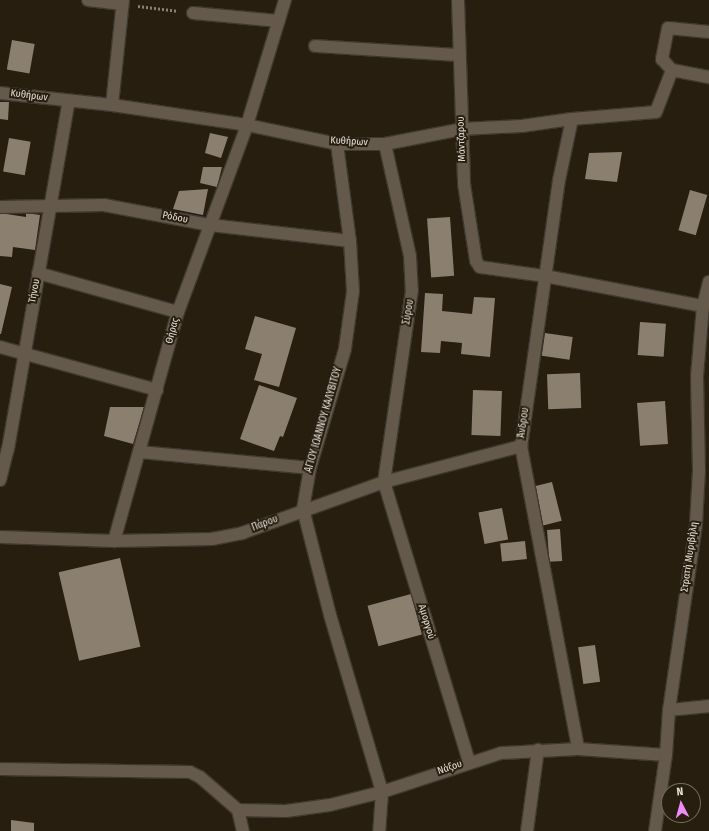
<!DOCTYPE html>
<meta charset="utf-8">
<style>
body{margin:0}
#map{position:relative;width:709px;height:831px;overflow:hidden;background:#271e10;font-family:"Fira Sans Condensed",sans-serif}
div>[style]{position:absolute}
.building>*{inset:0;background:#8b8070;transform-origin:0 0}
.path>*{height:2.5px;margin-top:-1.25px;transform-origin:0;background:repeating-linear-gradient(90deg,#878074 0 2px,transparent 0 4px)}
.roads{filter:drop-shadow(1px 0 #3f3830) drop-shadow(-1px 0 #3f3830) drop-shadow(0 1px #3f3830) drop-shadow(0 -1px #3f3830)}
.street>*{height:12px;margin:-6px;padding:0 6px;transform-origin:6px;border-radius:6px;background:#64594a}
.secondary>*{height:12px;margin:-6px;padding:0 6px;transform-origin:6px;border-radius:6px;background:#64594a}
span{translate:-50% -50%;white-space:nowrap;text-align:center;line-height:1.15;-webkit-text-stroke:4px #271e10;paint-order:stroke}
.street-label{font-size:10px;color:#e7e1d8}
.north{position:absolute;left:661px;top:783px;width:40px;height:40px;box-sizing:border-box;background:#271e10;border:1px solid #746c60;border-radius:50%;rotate:354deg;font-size:11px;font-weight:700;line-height:16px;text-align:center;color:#e7e1d8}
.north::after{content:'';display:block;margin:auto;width:14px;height:18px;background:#ef8bf7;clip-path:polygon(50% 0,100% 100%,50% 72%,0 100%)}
</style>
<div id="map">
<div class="building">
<i style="left:12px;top:40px;width:23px;height:30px;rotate:10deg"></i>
<i style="clip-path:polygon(0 102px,9px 102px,8px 120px,0 119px)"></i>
<i style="clip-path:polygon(210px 133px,228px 137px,221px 158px,205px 153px)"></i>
<i style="left:9px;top:138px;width:22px;height:34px;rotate:10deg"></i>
<i style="clip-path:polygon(622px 152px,617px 182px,585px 179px,589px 153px)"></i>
<i style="clip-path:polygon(203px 167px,222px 167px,217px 187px,200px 183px)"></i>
<i style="clip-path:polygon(208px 189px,203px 215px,173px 209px,179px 191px)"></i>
<i style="left:690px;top:190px;width:18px;height:42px;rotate:16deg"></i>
<i style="clip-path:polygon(0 213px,26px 217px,26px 213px,40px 215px,35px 250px,13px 247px,12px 257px,0 256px)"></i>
<i style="left:450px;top:217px;width:59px;height:23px;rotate:86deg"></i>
<i style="clip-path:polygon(0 284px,12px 287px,1px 334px,0 334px)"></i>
<i style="clip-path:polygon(425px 293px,443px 294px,442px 311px,472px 314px,474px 297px,495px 298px,490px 357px,461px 354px,462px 343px,441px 341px,440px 353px,421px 352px)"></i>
<i style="clip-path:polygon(255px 316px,296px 328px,279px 387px,254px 380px,262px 354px,245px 349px)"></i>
<i style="left:640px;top:322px;width:26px;height:33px;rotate:4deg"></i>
<i style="left:545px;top:333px;width:28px;height:23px;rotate:8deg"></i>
<i style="left:580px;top:373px;width:35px;height:33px;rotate:88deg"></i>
<i style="clip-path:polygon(259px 385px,297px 398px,283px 437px,280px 436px,274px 451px,240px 439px)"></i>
<i style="left:473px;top:390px;width:29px;height:45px;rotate:2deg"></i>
<i style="left:665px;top:401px;width:43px;height:28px;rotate:86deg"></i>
<i style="clip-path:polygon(110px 407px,144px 407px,133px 444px,104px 436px)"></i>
<i style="left:552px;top:482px;width:40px;height:19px;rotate:76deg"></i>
<i style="left:502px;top:508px;width:32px;height:24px;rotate:79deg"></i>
<i style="left:560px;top:529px;width:32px;height:13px;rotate:86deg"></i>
<i style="left:525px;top:541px;width:18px;height:25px;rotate:84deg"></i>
<i style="left:120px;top:558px;width:91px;height:63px;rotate:77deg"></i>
<i style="left:411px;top:594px;width:42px;height:45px;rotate:75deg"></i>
<i style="left:595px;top:645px;width:37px;height:17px;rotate:82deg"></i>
<i style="clip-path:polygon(11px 820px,34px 823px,34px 831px,11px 831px)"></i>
</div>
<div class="path">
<i style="left:138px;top:6px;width:39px;rotate:7deg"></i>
</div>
<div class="roads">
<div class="street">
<i style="left:88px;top:0;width:34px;rotate:7deg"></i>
<i style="left:458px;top:0;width:184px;rotate:88.1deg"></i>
<i style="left:464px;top:184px;width:78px;rotate:81.1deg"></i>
<i style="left:476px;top:261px;width:7px;rotate:56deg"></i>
<i style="left:480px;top:267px;width:66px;rotate:7.9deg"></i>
<i style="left:545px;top:276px;width:161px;rotate:10.8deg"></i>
<i style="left:193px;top:13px;width:86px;rotate:5.3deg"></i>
<i style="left:709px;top:32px;width:41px;rotate:-174.4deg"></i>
<i style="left:668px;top:28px;width:32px;rotate:101deg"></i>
<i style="left:662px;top:59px;width:15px;rotate:48deg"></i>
<i style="left:672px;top:70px;width:38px;rotate:11deg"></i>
<i style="left:315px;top:46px;width:144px;rotate:3.6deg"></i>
<i style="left:0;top:93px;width:113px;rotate:6.1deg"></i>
<i style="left:112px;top:105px;width:136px;rotate:8.4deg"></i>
<i style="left:247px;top:125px;width:92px;rotate:11.9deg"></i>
<i style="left:337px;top:144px;width:48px"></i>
<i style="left:385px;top:144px;width:78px;rotate:-11deg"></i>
<i style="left:462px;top:129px;width:60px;rotate:-2.9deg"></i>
<i style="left:522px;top:126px;width:50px;rotate:-8deg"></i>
<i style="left:572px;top:119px;width:84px;rotate:-4.8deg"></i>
<i style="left:656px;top:112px;width:45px;rotate:-69.1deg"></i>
<i style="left:112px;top:105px;width:106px;rotate:-84deg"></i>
<i style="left:572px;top:119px;width:62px;rotate:102deg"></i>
<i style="left:559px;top:180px;width:269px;rotate:98.1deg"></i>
<i style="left:521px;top:446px;width:308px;rotate:79.3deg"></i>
<i style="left:337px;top:144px;width:98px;rotate:82.4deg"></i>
<i style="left:350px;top:241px;width:50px;rotate:86.6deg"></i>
<i style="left:353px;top:291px;width:59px;rotate:97.9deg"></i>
<i style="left:345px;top:349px;width:124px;rotate:106.4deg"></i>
<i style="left:310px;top:468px;width:42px;rotate:99.7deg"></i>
<i style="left:303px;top:509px;width:109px;rotate:75.7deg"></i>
<i style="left:330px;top:615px;width:184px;rotate:73.6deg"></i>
<i style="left:382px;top:792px;width:39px;rotate:94deg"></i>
<i style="left:385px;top:144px;width:115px;rotate:77.4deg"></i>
<i style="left:410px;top:256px;width:34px;rotate:87deg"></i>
<i style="left:412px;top:290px;width:194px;rotate:98.3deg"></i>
<i style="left:384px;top:482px;width:293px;rotate:73.1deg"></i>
<i style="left:0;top:207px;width:104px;rotate:-1.1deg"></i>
<i style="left:104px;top:205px;width:108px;rotate:10.7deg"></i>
<i style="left:210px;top:225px;width:141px;rotate:6.5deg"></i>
<i style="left:38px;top:273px;width:145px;rotate:15.6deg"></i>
<i style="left:0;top:347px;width:163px;rotate:15.3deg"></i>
<i style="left:140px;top:452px;width:171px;rotate:5.4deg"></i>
<i style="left:0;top:480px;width:32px;rotate:-76deg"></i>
<i style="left:8px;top:449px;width:353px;rotate:-80.1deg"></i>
<i style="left:0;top:537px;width:114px;rotate:2deg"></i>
<i style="left:114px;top:541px;width:98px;rotate:-1.2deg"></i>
<i style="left:212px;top:539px;width:31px;rotate:-11deg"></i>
<i style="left:242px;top:533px;width:151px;rotate:-19.8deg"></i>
<i style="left:384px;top:482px;width:142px;rotate:-14.7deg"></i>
<i style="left:114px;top:541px;width:238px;rotate:-74.4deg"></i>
<i style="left:178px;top:312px;width:199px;rotate:-69.7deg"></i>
<i style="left:247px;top:125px;width:131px;rotate:-73.1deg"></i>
<i style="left:669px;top:710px;width:40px;rotate:-5.7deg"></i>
<i style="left:0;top:769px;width:190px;rotate:0.9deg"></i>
<i style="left:190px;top:772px;width:11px;rotate:27deg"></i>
<i style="left:200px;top:777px;width:50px;rotate:41deg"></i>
<i style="left:238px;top:810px;width:48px;rotate:1.2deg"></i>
<i style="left:286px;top:811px;width:44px;rotate:-7.8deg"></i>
<i style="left:330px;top:805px;width:54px;rotate:-14deg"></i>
<i style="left:382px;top:792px;width:125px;rotate:-18.1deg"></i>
<i style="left:501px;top:753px;width:77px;rotate:-3deg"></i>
<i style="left:578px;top:749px;width:88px;rotate:3.9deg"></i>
<i style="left:238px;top:810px;width:22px;rotate:77deg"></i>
<i style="left:527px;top:831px;width:82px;rotate:-82.3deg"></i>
</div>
<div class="secondary">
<i style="left:655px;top:831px;width:77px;rotate:-81.8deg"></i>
<i style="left:666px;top:755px;width:45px;rotate:-86.2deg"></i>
<i style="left:669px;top:710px;width:188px;rotate:-81.7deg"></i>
<i style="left:696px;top:524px;width:53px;rotate:-86.8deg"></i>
<i style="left:699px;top:471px;width:95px;rotate:-91.2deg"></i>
<i style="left:697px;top:376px;width:70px;rotate:-85.1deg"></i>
<i style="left:703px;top:306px;width:25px;rotate:-76deg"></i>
</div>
</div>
<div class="street-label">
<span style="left:29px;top:96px;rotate:7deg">Κυθήρων</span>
<span style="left:462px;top:139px;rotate:-92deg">Μάντζαρου</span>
<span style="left:349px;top:142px;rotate:3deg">Κυθήρων</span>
<span style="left:175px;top:218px;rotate:11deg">Ρόδου</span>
<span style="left:35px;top:291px;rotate:-80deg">Τήνου</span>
<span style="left:409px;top:312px;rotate:-81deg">Σύρου</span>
<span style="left:173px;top:331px;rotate:-75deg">Θήρας</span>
<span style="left:324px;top:420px;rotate:-74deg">ΑΓΙΟΥ ΙΩΑΝΝΟΥ ΚΑΛΥΒΙΤΟΥ</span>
<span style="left:524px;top:423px;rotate:-82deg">Άνδρου</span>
<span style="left:265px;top:524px;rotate:-21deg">Πάρου</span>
<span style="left:690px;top:557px;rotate:-82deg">Στρατή Μυριβήλη</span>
<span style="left:426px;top:622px;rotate:73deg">Αμοργού</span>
<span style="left:450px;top:768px;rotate:-19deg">Νάξου</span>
</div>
<div class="north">N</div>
</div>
